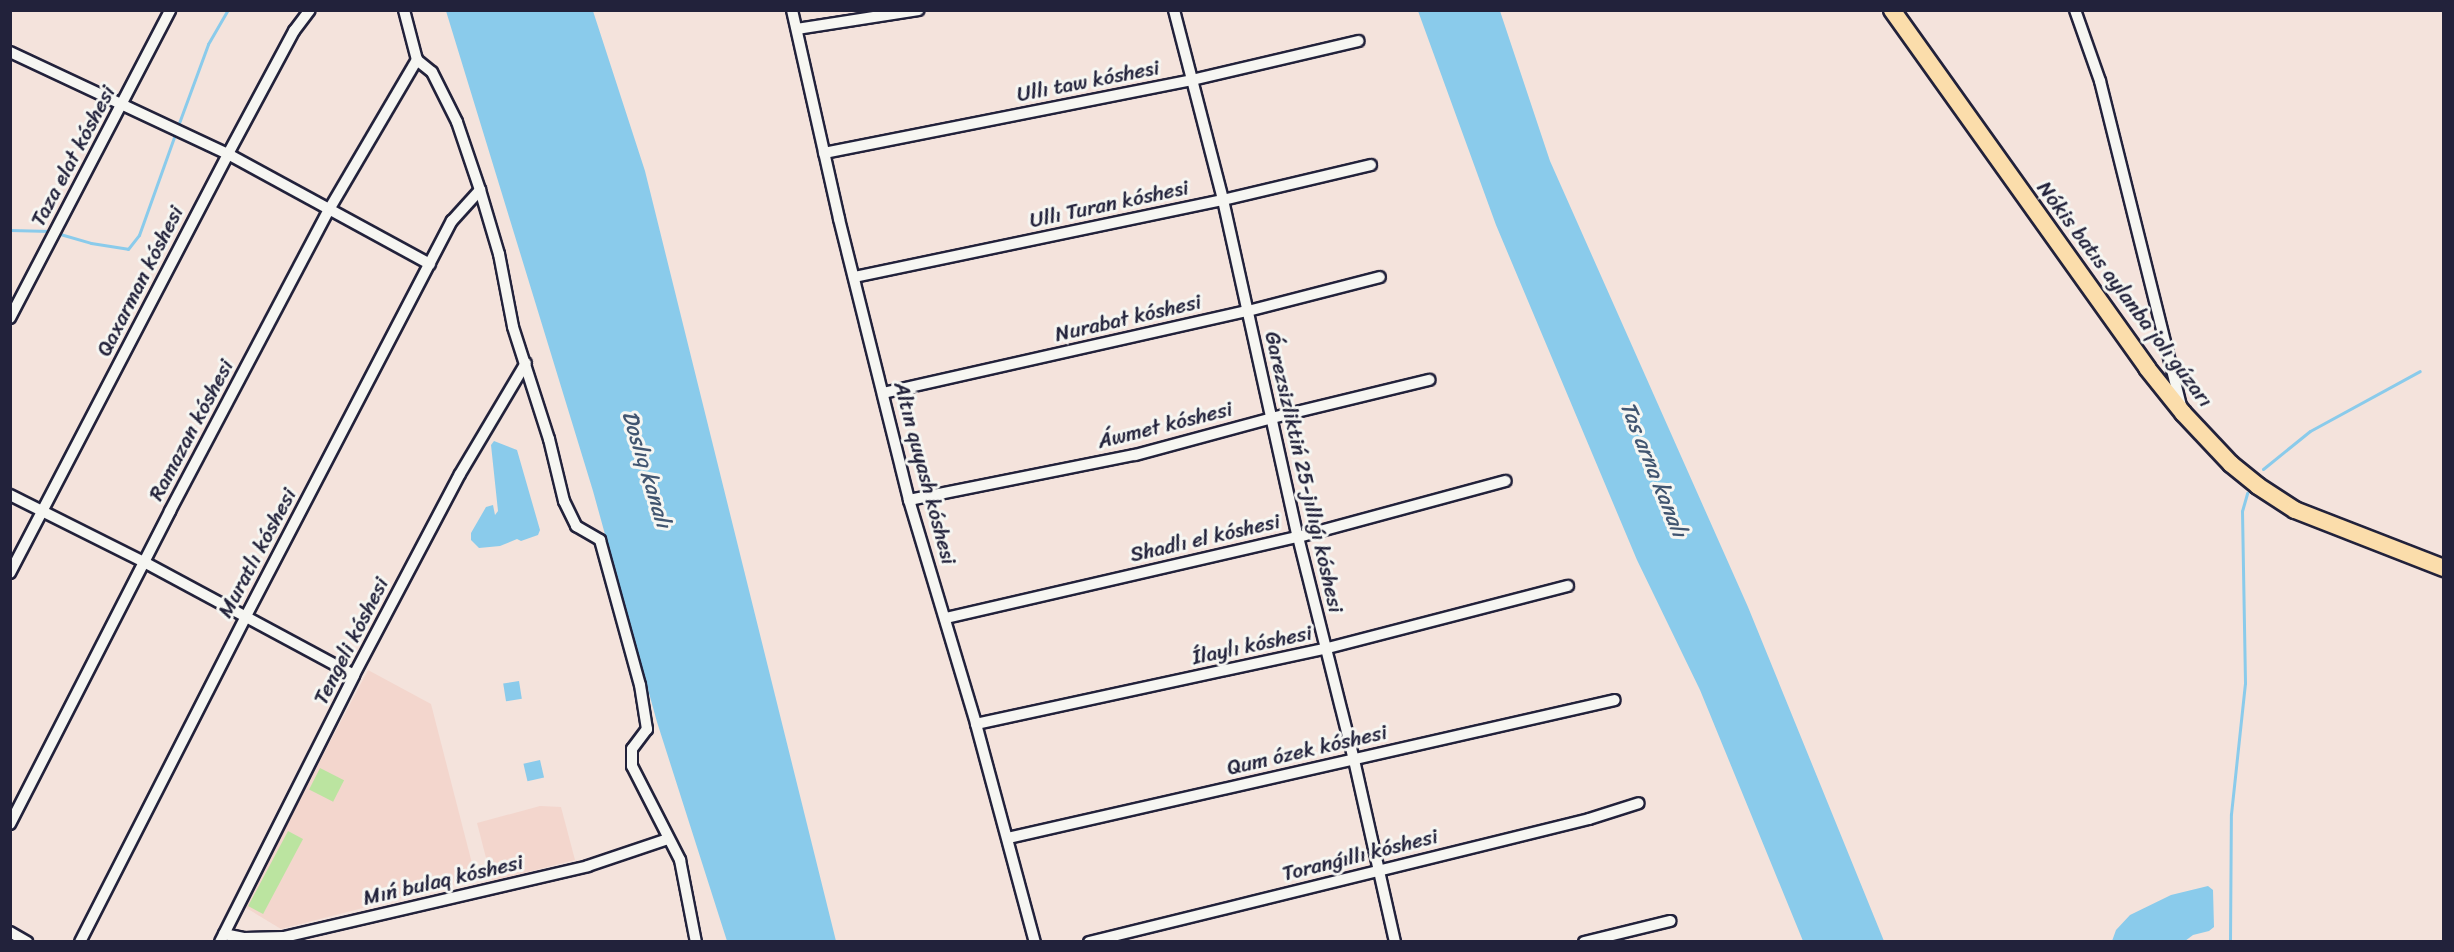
<!DOCTYPE html>
<meta charset="utf-8">
<style>
body{margin:0}
#map{position:relative;width:2454px;height:952px;overflow:hidden;background:#f4e3dc;font-family:Sriracha,sans-serif}
div>[style]{position:absolute}
.built>*{inset:0;background:#f3d6cd}
.green>*{inset:0;background:#bbe4a0;transform-origin:0 0}
.water>*{inset:0;background:#8acbeb;transform-origin:0 0}
.stream>*{height:3px;margin:-1.5px;padding:0 1.5px;transform-origin:1.5px;border-radius:1.5px;background:#8acbeb}
.roads{filter:drop-shadow(2px 0 #22223b) drop-shadow(-2px 0 #22223b) drop-shadow(0 2px #22223b) drop-shadow(0 -2px #22223b)}
.street>*{height:10px;margin:-5px;padding:0 5px;transform-origin:5px;border-radius:5px;background:#f6f6f2}
.primary>*{height:16px;margin:-8px;padding:0 8px;transform-origin:8px;border-radius:8px;background:#fbddab}
span{translate:-50% -50%;white-space:nowrap;text-align:center;line-height:1.15;-webkit-text-stroke:6px #f6f6f2;paint-order:stroke}
.street-label{font-size:21px;color:#22223b}
.water-label{font-size:22px;color:#415570;font-style:italic}
.frame{position:absolute;inset:0;border:12px solid #22223b;pointer-events:none}
</style>
<div id="map">
<div class="built">
<i style="clip-path:polygon(368px 670px,431px 704px,476px 879px,281px 929px,243px 906px)"></i>
<i style="clip-path:polygon(540px 806px,561px 807px,575px 860px,492px 881px,477px 823px)"></i>
</div>
<div class="green">
<i style="left:320px;top:768px;width:27px;height:24px;rotate:27deg"></i>
<i style="left:288px;top:831px;width:17px;height:85px;rotate:28deg"></i>
</div>
<div class="water">
<i style="clip-path:polygon(446px 11px,593px 11px,645px 171px,836px 941px,727px 941px,657px 722px,593px 491px)"></i>
<i style="clip-path:polygon(1418px 11px,1500px 11px,1550px 161px,1748px 607px,1884px 941px,1803px 941px,1700px 690px,1637px 560px,1496px 225px)"></i>
<i style="clip-path:polygon(494px 441px,517px 450px,540px 530px,538px 535px,521px 541px,517px 539px,500px 546px,479px 548px,471px 540px,471px 533px,486px 507px,493px 505px,495px 515px,498px 511px,491px 445px)"></i>
<i style="left:519px;top:681px;width:18px;height:16px;rotate:81deg"></i>
<i style="left:540px;top:760px;width:18px;height:17px;rotate:77deg"></i>
<i style="clip-path:polygon(2208px 886px,2213px 890px,2214px 927px,2209px 931px,2193px 935px,2185px 941px,2112px 941px,2116px 930px,2130px 915px,2171px 895px)"></i>
</div>
<div class="stream">
<i style="left:179px;top:123px;width:84px;rotate:-69.8deg"></i>
<i style="left:208px;top:44px;width:39px;rotate:-60deg"></i>
<i style="left:10px;top:230px;width:41px;rotate:1.4deg"></i>
<i style="left:60px;top:234px;width:32px;rotate:16deg"></i>
<i style="left:91px;top:243px;width:37px;rotate:9deg"></i>
<i style="left:128px;top:249px;width:18px;rotate:-52deg"></i>
<i style="left:139px;top:235px;width:104px;rotate:-70.3deg"></i>
<i style="left:2263px;top:469px;width:60px;rotate:-39deg"></i>
<i style="left:2310px;top:431px;width:125px;rotate:-28.6deg"></i>
<i style="left:2230px;top:942px;width:128px;rotate:-89.6deg"></i>
<i style="left:2231px;top:814px;width:132px;rotate:-83.9deg"></i>
<i style="left:2245px;top:683px;width:172px;rotate:-91deg"></i>
<i style="left:2242px;top:511px;width:19px;rotate:-74deg"></i>
</div>
<div class="roads">
<div class="street">
<i style="left:404px;top:10px;width:52px;rotate:75.4deg"></i>
<i style="left:417px;top:60px;width:19px;rotate:39deg"></i>
<i style="left:432px;top:72px;width:56px;rotate:63.4deg"></i>
<i style="left:457px;top:122px;width:72px;rotate:71.3deg"></i>
<i style="left:480px;top:190px;width:67px;rotate:73.5deg"></i>
<i style="left:499px;top:254px;width:74px;rotate:79.1deg"></i>
<i style="left:513px;top:327px;width:118px;rotate:72.2deg"></i>
<i style="left:549px;top:439px;width:64px;rotate:76.4deg"></i>
<i style="left:564px;top:501px;width:28px;rotate:64deg"></i>
<i style="left:576px;top:526px;width:28px;rotate:30deg"></i>
<i style="left:600px;top:540px;width:150px;rotate:74.6deg"></i>
<i style="left:640px;top:685px;width:45px;rotate:81deg"></i>
<i style="left:647px;top:729px;width:25px;rotate:127deg"></i>
<i style="left:632px;top:749px;width:17px;rotate:90deg"></i>
<i style="left:632px;top:766px;width:106px;rotate:62.9deg"></i>
<i style="left:680px;top:860px;width:84px;rotate:79deg"></i>
<i style="left:792px;top:10px;width:214px;rotate:77.3deg"></i>
<i style="left:839px;top:219px;width:290px;rotate:76deg"></i>
<i style="left:909px;top:500px;width:234px;rotate:73.3deg"></i>
<i style="left:976px;top:724px;width:226px;rotate:74.9deg"></i>
<i style="left:1174px;top:10px;width:196px;rotate:75.5deg"></i>
<i style="left:1223px;top:200px;width:345px;rotate:77.5deg"></i>
<i style="left:1298px;top:537px;width:230px;rotate:75.9deg"></i>
<i style="left:1354px;top:760px;width:187px;rotate:77.3deg"></i>
<i style="left:2075px;top:10px;width:75px;rotate:70.6deg"></i>
<i style="left:2100px;top:81px;width:336px;rotate:76deg"></i>
<i style="left:797px;top:29px;width:123px;rotate:-8.9deg"></i>
<i style="left:10px;top:52px;width:241px;rotate:25.1deg"></i>
<i style="left:228px;top:154px;width:230px;rotate:28.6deg"></i>
<i style="left:824px;top:153px;width:375px;rotate:-11.2deg"></i>
<i style="left:1192px;top:80px;width:171px;rotate:-13.2deg"></i>
<i style="left:854px;top:277px;width:377px;rotate:-11.8deg"></i>
<i style="left:1223px;top:200px;width:152px;rotate:-13.3deg"></i>
<i style="left:10px;top:318px;width:347px;rotate:-62.5deg"></i>
<i style="left:883px;top:393px;width:374px;rotate:-12.7deg"></i>
<i style="left:1248px;top:311px;width:136px;rotate:-14.4deg"></i>
<i style="left:10px;top:495px;width:150px;rotate:26.6deg"></i>
<i style="left:144px;top:562px;width:238px;rotate:28.3deg"></i>
<i style="left:909px;top:500px;width:230px;rotate:-11.3deg"></i>
<i style="left:1135px;top:455px;width:142px;rotate:-15.1deg"></i>
<i style="left:1272px;top:418px;width:162px;rotate:-13.6deg"></i>
<i style="left:10px;top:573px;width:472px;rotate:-62.5deg"></i>
<i style="left:228px;top:154px;width:140px;rotate:-61.8deg"></i>
<i style="left:294px;top:31px;width:26px;rotate:-53deg"></i>
<i style="left:946px;top:618px;width:361px;rotate:-13deg"></i>
<i style="left:1298px;top:537px;width:215px;rotate:-15.1deg"></i>
<i style="left:976px;top:724px;width:356px;rotate:-12.2deg"></i>
<i style="left:1324px;top:649px;width:252px;rotate:-14.5deg"></i>
<i style="left:10px;top:824px;width:352px;rotate:-62.9deg"></i>
<i style="left:170px;top:511px;width:343px;rotate:-62.2deg"></i>
<i style="left:330px;top:208px;width:172px;rotate:-59.6deg"></i>
<i style="left:1008px;top:838px;width:622px;rotate:-12.81deg"></i>
<i style="left:10px;top:932px;width:20px;rotate:30deg"></i>
<i style="left:224px;top:934px;width:20px;rotate:11deg"></i>
<i style="left:244px;top:938px;width:40px;rotate:-1.4deg"></i>
<i style="left:284px;top:937px;width:312px;rotate:-13.1deg"></i>
<i style="left:588px;top:866px;width:84px;rotate:-18.6deg"></i>
<i style="left:80px;top:942px;width:364px;rotate:-63deg"></i>
<i style="left:245px;top:618px;width:448px;rotate:-62.5deg"></i>
<i style="left:452px;top:221px;width:42px;rotate:-47.9deg"></i>
<i style="left:220px;top:942px;width:299px;rotate:-63.3deg"></i>
<i style="left:354px;top:675px;width:227px;rotate:-62.2deg"></i>
<i style="left:460px;top:474px;width:129px;rotate:-59.3deg"></i>
<i style="left:1089px;top:942px;width:515px;rotate:-13.82deg"></i>
<i style="left:1589px;top:819px;width:52px;rotate:-17.7deg"></i>
<i style="left:1584px;top:942px;width:89px;rotate:-13.7deg"></i>
</div>
<div class="primary">
<i style="left:1892px;top:10px;width:440px;rotate:54.5deg"></i>
<i style="left:2147px;top:368px;width:58px;rotate:51.3deg"></i>
<i style="left:2183px;top:413px;width:70px;rotate:46.7deg"></i>
<i style="left:2231px;top:464px;width:35px;rotate:39deg"></i>
<i style="left:2258px;top:486px;width:44px;rotate:33deg"></i>
<i style="left:2295px;top:510px;width:160px;rotate:21.3deg"></i>
</div>
</div>
<div class="street-label">
<span style="left:1088px;top:81px;rotate:-11deg">Ullı taw kóshesi</span>
<span style="left:73px;top:156px;rotate:-62deg">Taza elat kóshesi</span>
<span style="left:1109px;top:204px;rotate:-12deg">Ullı Turan kóshesi</span>
<span style="left:140px;top:281px;rotate:-63deg">Qaxarman kóshesi</span>
<span style="left:2125px;top:294px;rotate:53deg">Nókis batıs aylanba jolı gúzarı</span>
<span style="left:1128px;top:318px;rotate:-13deg">Nurabat kóshesi</span>
<span style="left:1165px;top:425px;rotate:-14deg">Áwmet kóshesi</span>
<span style="left:191px;top:430px;rotate:-62deg">Ramazan kóshesi</span>
<span style="left:1304px;top:472px;rotate:77deg">Ǵarezsizliktiń 25-jıllıǵı kóshesi</span>
<span style="left:925px;top:473px;rotate:75deg">Altın quyash kóshesi</span>
<span style="left:1205px;top:538px;rotate:-13deg">Shadlı el kóshesi</span>
<span style="left:257px;top:553px;rotate:-62deg">Muratlı kóshesi</span>
<span style="left:351px;top:641px;rotate:-63deg">Tengeli kóshesi</span>
<span style="left:1252px;top:645px;rotate:-12deg">Ílaylı kóshesi</span>
<span style="left:1307px;top:750px;rotate:-13deg">Qum ózek kóshesi</span>
<span style="left:1360px;top:855px;rotate:-14deg">Toranǵıllı kóshesi</span>
<span style="left:443px;top:880px;rotate:-13deg">Mıń bulaq kóshesi</span>
</div>
<div class="water-label">
<span style="left:647px;top:469px;rotate:73deg">Doslıq kanalı</span>
<span style="left:1654px;top:469px;rotate:68deg">Tas arna kanalı</span>
</div>
<div class="frame"></div>
</div>
